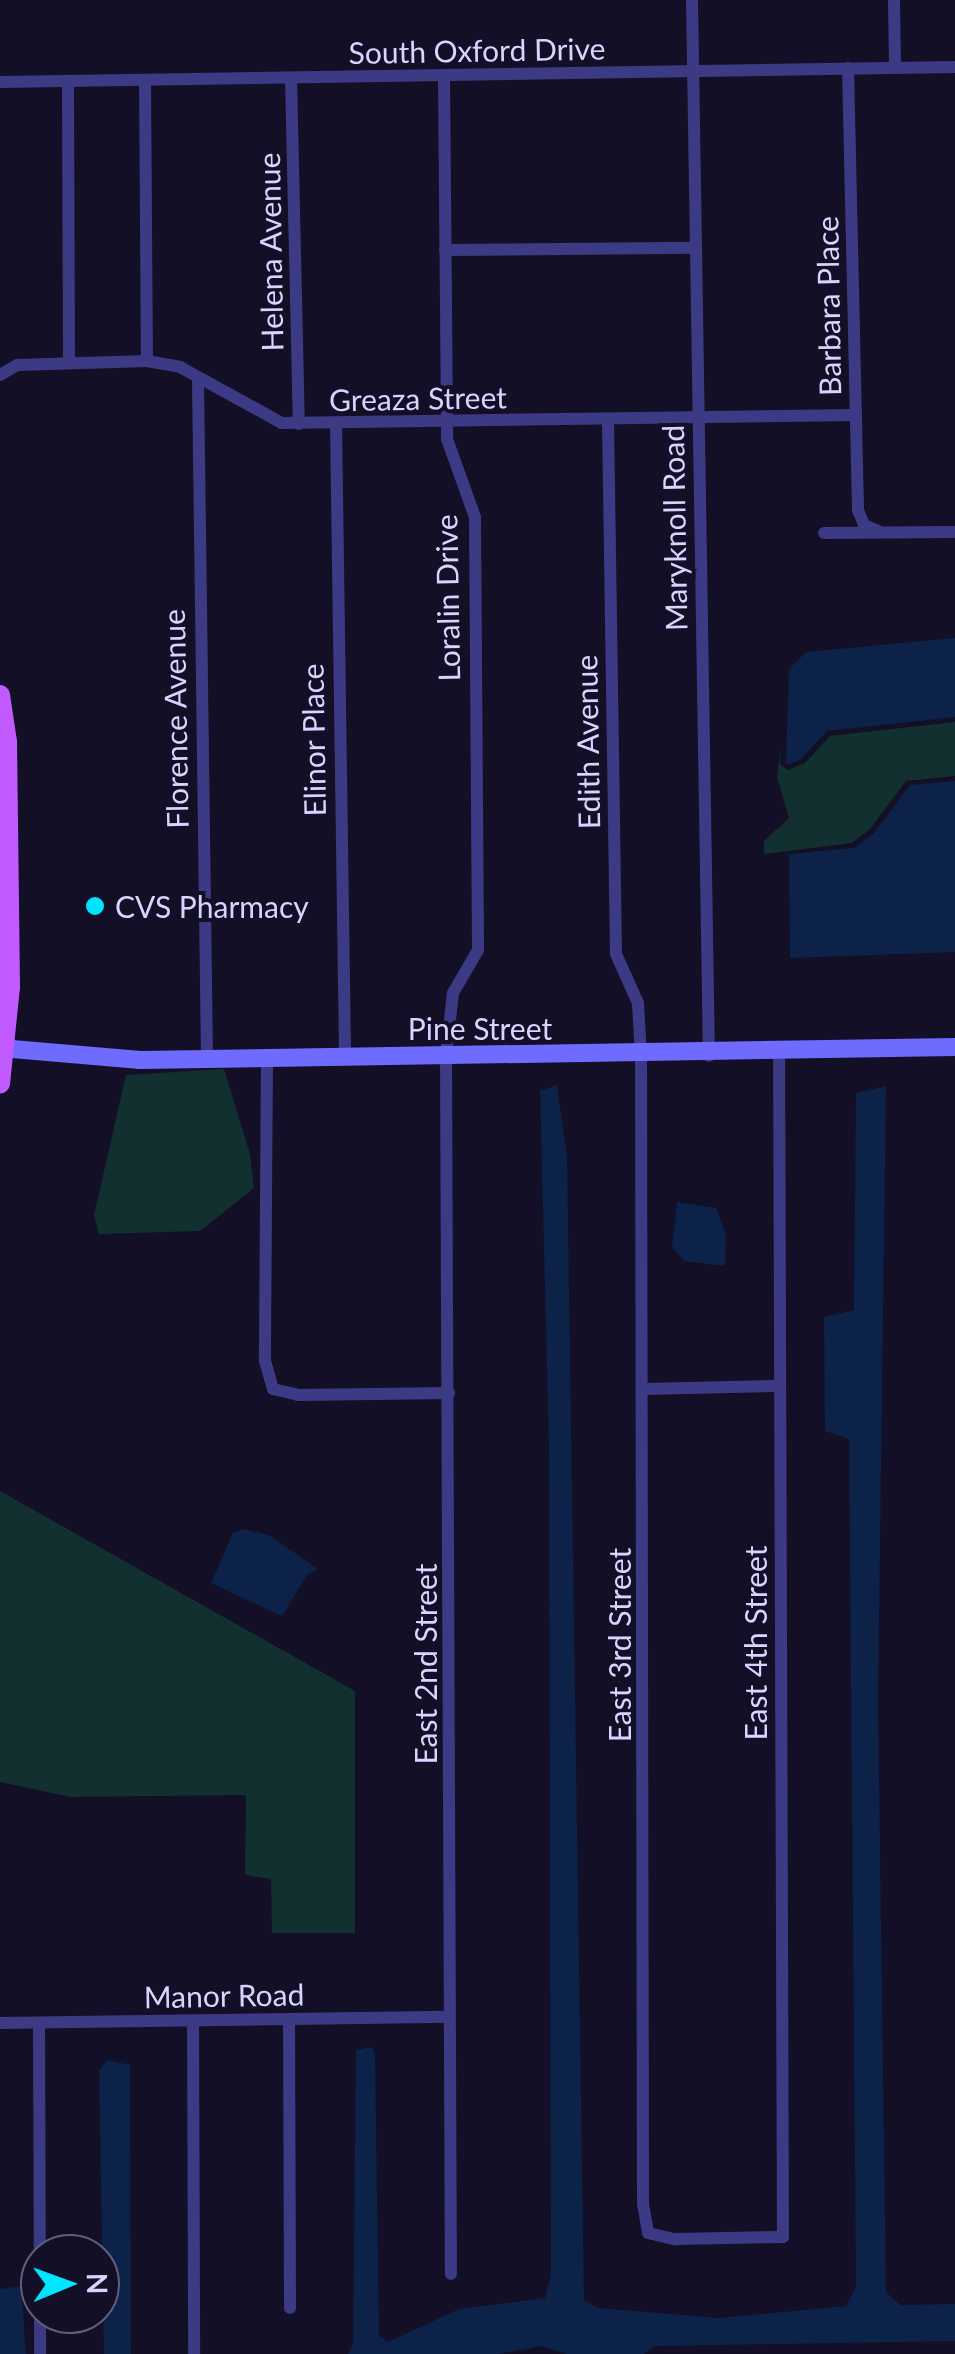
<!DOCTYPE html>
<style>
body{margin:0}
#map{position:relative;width:955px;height:2354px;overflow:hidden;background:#130f26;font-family:Lato,sans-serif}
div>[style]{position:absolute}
.green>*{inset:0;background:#12302f}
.water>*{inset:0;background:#0c2248}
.street>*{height:12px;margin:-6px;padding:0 6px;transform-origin:6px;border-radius:6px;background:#3d3a85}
.secondary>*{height:18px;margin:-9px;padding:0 9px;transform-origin:9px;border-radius:9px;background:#6f6bff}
.primary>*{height:20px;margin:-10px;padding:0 10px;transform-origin:10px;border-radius:10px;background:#c25bff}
.dots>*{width:28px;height:28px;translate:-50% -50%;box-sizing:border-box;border:5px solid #130f26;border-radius:50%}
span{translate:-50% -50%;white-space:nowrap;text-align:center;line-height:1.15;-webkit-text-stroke:8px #130f26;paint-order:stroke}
.street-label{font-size:30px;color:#d9d4ff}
.poi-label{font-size:30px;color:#d9d4ff}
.left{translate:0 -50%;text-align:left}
.north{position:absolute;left:20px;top:2234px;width:100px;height:100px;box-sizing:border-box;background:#130f26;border:2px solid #625e7d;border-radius:50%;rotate:89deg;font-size:28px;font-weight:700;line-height:40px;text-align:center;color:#d9d4ff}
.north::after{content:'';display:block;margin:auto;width:35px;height:45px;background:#00e5ff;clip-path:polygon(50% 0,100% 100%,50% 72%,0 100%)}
</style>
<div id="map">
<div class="green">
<i style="clip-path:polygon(955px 722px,955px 776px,906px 781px,870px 829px,852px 843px,764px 854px,764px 841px,789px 818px,777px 777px,781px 746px,780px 764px,788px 770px,805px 763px,830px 736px)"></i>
<i style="clip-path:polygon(224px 1069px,250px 1154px,254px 1188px,200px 1231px,99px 1234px,94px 1215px,126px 1075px)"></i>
<i style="clip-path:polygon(0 1491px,355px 1691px,355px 1933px,272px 1933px,271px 1879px,245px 1875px,246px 1795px,71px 1797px,0 1782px)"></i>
</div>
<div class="water">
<i style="clip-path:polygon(955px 638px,955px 717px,827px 731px,800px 760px,786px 765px,789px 669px,806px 652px)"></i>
<i style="clip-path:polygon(955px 781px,955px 952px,790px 958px,789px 854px,854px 848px,874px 833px,910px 785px)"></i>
<i style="clip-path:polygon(557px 1085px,567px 1155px,584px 2300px,598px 2308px,719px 2318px,846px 2306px,856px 2287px,849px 1439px,825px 1431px,824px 1317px,854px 1310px,856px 1093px,886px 1086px,878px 1701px,886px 2292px,900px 2305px,955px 2304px,955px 2341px,656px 2346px,644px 2354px,567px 2354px,541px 2346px,498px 2354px,348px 2354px,353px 2344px,356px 2050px,372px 2047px,375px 2053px,379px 2336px,388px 2342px,459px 2309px,545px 2298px,551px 2275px,549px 1445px,540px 1091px)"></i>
<i style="clip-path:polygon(677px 1202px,716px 1208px,726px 1234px,725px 1266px,684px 1261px,672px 1247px)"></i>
<i style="clip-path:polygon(244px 1529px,269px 1535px,318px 1569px,307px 1575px,282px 1616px,211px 1583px,233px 1533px)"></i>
<i style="clip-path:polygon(107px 2060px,130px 2065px,131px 2354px,104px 2354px,99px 2071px)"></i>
<i style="clip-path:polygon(21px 2286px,26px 2354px,0 2354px,0 2289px)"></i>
</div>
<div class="street">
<i style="left:692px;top:0;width:1056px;rotate:89.08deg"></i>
<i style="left:894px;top:0;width:67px;rotate:89.1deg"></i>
<i style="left:848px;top:68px;width:442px;rotate:88.7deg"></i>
<i style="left:858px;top:510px;width:16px;rotate:68deg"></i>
<i style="left:864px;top:525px;width:15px;rotate:23deg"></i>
<i style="left:444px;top:77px;width:362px;rotate:89.5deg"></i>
<i style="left:447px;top:439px;width:83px;rotate:70.3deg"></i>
<i style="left:475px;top:517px;width:433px;rotate:89.6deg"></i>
<i style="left:478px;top:950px;width:50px;rotate:120.2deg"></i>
<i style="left:453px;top:993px;width:61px;rotate:96.5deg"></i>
<i style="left:446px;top:1054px;width:1220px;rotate:89.77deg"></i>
<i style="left:291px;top:78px;width:346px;rotate:88.7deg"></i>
<i style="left:68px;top:81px;width:281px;rotate:89.8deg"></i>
<i style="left:145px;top:81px;width:280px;rotate:89.6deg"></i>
<i style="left:0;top:82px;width:955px;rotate:-0.9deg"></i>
<i style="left:445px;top:250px;width:249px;rotate:-0.5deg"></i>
<i style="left:0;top:375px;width:20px;rotate:-30deg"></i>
<i style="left:17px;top:365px;width:130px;rotate:-1.8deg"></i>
<i style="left:147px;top:361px;width:34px;rotate:10deg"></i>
<i style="left:180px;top:367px;width:116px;rotate:28.8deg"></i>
<i style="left:282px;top:423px;width:574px;rotate:-0.8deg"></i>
<i style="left:198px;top:380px;width:678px;rotate:89.24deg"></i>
<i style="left:608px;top:421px;width:533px;rotate:89.14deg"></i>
<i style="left:616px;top:954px;width:54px;rotate:65.8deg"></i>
<i style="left:638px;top:1003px;width:53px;rotate:86.8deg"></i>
<i style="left:641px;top:1056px;width:1148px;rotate:89.9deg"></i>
<i style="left:643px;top:2204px;width:29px;rotate:80deg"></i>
<i style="left:648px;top:2233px;width:28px;rotate:13deg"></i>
<i style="left:675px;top:2239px;width:108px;rotate:-1.1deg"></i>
<i style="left:783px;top:2237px;width:1187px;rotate:-90.19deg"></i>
<i style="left:336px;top:424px;width:632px;rotate:89.18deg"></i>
<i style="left:824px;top:533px;width:131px;rotate:-0.4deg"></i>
<i style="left:267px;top:1057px;width:304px;rotate:90.4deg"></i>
<i style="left:265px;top:1361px;width:29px;rotate:74deg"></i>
<i style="left:273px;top:1389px;width:26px;rotate:13deg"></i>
<i style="left:298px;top:1395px;width:151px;rotate:-0.8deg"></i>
<i style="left:644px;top:1389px;width:134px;rotate:-1.3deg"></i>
<i style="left:289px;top:2019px;width:289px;rotate:89.8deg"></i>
<i style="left:193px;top:2021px;width:333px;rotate:89.8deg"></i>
<i style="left:0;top:2023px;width:449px;rotate:-0.8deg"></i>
<i style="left:39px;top:2023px;width:331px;rotate:89.8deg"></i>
</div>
<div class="secondary">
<i style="left:0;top:1048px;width:141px;rotate:4.9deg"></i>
<i style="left:140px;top:1060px;width:815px;rotate:-0.91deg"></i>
</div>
<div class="primary">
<i style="left:0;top:695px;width:48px;rotate:81.5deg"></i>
<i style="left:7px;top:742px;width:245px;rotate:89.3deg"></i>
<i style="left:10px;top:987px;width:97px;rotate:95.9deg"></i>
</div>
<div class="dots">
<i style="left:95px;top:906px;background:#00e5ff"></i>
</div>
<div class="street-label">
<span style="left:477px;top:50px;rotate:-1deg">South Oxford Drive</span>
<span style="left:270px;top:252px;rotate:-91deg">Helena Avenue</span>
<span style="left:828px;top:306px;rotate:-91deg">Barbara Place</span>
<span style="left:418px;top:398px;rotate:-1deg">Greaza Street</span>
<span style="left:674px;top:528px;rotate:-91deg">Maryknoll Road</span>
<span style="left:447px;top:598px;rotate:-91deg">Loralin Drive</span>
<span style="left:175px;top:719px;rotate:-91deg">Florence Avenue</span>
<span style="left:313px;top:740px;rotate:-91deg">Elinor Place</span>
<span style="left:587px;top:742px;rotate:-91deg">Edith Avenue</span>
<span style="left:480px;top:1028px">Pine Street</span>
<span style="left:755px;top:1643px;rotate:-90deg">East 4th Street</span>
<span style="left:619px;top:1645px;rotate:-90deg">East 3rd Street</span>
<span style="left:425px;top:1664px;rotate:-90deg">East 2nd Street</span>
<span style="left:224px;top:1995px;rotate:-1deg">Manor Road</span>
</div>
<div class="poi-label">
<span class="left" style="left:115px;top:906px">CVS Pharmacy</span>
</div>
<div class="north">N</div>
</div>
